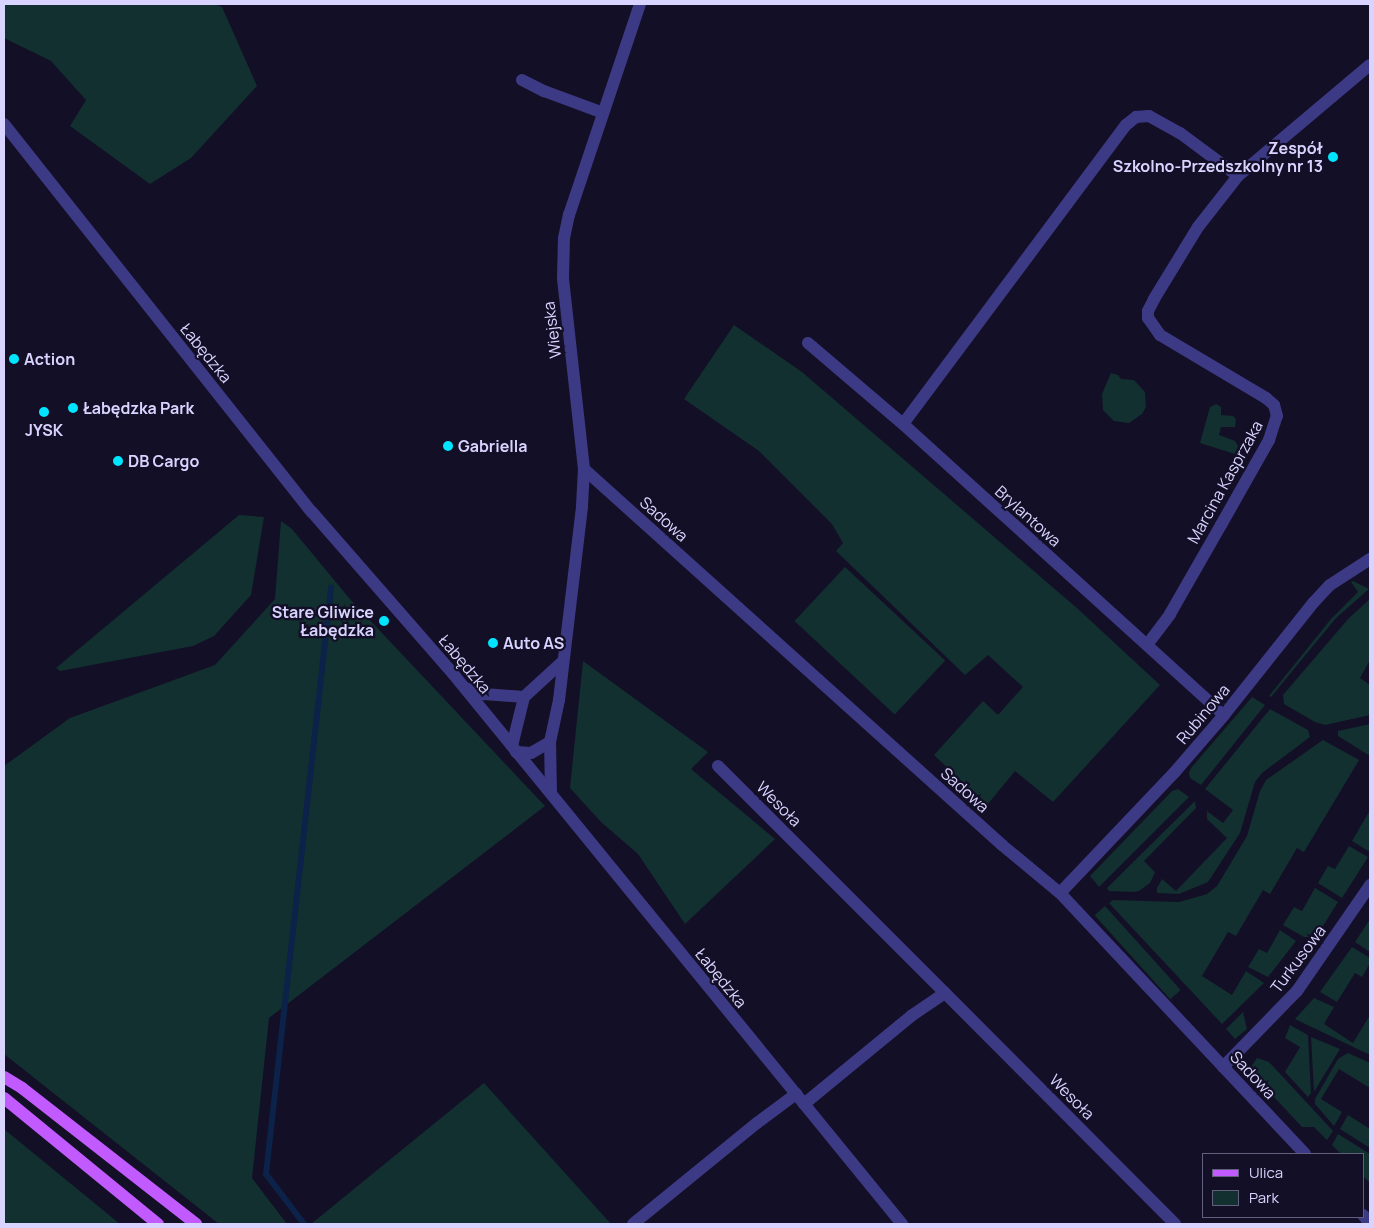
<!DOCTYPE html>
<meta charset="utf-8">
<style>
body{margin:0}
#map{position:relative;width:1374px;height:1228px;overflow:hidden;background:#130f26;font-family:Manrope,sans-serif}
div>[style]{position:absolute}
.green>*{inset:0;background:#12302f;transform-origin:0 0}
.stream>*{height:6px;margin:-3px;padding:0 3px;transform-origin:3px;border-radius:3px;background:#0c2248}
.minor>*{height:12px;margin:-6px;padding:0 6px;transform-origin:6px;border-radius:6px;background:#3d3a85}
.major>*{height:12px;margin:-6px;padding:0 6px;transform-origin:6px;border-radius:6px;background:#c25bff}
.dots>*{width:14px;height:14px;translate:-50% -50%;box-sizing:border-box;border:2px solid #130f26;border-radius:50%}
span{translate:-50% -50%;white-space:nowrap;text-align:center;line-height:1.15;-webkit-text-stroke:4.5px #130f26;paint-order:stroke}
.poi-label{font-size:16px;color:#d9d4ff;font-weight:700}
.right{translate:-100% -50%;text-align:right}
.left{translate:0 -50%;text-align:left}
.street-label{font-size:16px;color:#d9d4ff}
.frame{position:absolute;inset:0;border:5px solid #d9d4ff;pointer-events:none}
.legend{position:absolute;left:1202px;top:1153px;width:162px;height:65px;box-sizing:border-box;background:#130f26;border:1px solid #625e7d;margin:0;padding:6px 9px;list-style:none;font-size:15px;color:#d9d4ff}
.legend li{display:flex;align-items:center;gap:10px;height:25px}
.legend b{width:25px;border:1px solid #625e7d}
</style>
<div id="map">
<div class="green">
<i style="clip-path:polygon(4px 4px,215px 4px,222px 7px,257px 86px,191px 158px,150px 184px,70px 126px,86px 100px,51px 61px,4px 38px)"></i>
<i style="clip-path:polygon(734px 325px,802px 372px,1078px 609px,1160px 685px,1053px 802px,1015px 771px,987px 805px,934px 755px,983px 701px,998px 715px,1023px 687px,988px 655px,965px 675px,836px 551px,843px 543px,832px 524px,759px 451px,684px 399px)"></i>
<i style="clip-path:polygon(1111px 373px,1118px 375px,1121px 379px,1134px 380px,1145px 392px,1146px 407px,1142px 414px,1129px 423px,1114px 421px,1103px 410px,1102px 394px)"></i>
<i style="clip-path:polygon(1216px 404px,1221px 407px,1221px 415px,1233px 416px,1236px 419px,1235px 427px,1221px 427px,1219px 435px,1235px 441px,1238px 446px,1235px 454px,1200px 443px,1210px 407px)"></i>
<i style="clip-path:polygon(239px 515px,264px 517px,251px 595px,214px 636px,193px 646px,60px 671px,56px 668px)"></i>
<i style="clip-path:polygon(281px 521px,292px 529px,349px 598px,545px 806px,269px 1018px,252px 1178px,287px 1224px,219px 1224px,4px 1054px,4px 766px,70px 718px,215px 665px,275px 599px)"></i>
<i style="left:845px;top:567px;width:137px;height:74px;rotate:43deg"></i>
<i style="clip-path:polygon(1353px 581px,1369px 589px,1336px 618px,1271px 697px,1269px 696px,1331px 619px,1358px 592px,1351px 582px)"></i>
<i style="clip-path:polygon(1370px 599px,1370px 660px,1360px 678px,1370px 685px,1370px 715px,1325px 725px,1315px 722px,1284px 704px,1283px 695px,1349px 618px)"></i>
<i style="clip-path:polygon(583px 661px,708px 752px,691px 769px,775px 839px,685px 924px,638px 854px,601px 822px,570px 788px)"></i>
<i style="clip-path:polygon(1252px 697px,1265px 705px,1201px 785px,1190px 778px,1189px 773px,1191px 768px)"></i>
<i style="clip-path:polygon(1270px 709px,1308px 730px,1310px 737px,1262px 773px,1255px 782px,1240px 833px,1208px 882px,1179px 894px,1157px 893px,1157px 888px,1162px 879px,1176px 891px,1227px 838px,1207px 819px,1207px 811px,1223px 823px,1233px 810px,1205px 789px)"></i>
<i style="clip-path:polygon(1370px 724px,1370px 756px,1338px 736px,1338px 731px)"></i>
<i style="clip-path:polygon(1323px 740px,1359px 760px,1304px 852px,1297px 848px,1270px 894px,1263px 890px,1236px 936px,1228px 932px,1202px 976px,1232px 995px,1246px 971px,1264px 983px,1222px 1024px,1109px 903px,1113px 900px,1179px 902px,1207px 894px,1217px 886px,1247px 836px,1260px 791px,1266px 780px)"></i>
<i style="clip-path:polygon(1178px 789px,1189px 797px,1099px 887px,1090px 876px,1172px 791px)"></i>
<i style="clip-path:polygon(1195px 801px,1196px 808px,1144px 861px,1155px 872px,1150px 883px,1139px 891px,1134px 892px,1109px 891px,1107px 888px)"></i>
<i style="clip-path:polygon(1370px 810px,1370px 852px,1352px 841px)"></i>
<i style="clip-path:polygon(1349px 846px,1368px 857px,1342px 898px,1318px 883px,1328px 866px,1335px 869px)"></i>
<i style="clip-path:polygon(1315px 888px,1338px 902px,1316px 937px,1304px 937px,1283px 925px,1294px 907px,1302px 911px)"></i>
<i style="left:1105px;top:906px;width:113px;height:14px;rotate:48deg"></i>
<i style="clip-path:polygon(1370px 919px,1370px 952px,1355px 942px)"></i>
<i style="clip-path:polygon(1280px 930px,1296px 941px,1268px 977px,1248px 967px,1259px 949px,1267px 953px)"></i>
<i style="clip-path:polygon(1352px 947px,1370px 958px,1370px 963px,1362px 977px,1355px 973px,1337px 1002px,1320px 992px)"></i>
<i style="clip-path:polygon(1314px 998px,1334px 1007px,1324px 1024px,1353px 1043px,1370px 1015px,1370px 1055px,1295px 1019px)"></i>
<i style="clip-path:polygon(1243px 1012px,1247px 1029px,1235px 1039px,1226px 1029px)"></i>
<i style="clip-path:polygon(1290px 1025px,1308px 1035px,1311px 1093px,1308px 1097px,1285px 1072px,1300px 1047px,1285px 1038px)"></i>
<i style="clip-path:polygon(1311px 1037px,1340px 1049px,1314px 1092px)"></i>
<i style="clip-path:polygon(1348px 1053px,1370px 1063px,1370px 1088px,1339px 1069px,1321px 1099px,1342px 1112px,1334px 1126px,1315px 1104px,1315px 1099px,1338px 1059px)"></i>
<i style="clip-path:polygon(1257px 1058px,1269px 1062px,1333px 1131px,1327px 1140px,1314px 1127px,1302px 1127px,1257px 1079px,1251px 1067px)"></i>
<i style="clip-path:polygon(484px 1083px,611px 1224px,311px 1224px)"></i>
<i style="clip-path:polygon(1348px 1115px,1370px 1129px,1370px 1148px,1340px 1129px)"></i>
<i style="clip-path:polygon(4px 1129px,120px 1224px,4px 1224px)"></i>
<i style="clip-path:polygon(1338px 1134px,1370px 1154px,1370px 1183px,1363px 1176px,1363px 1154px,1341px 1154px,1332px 1145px)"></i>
</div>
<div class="stream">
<i style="left:304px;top:1224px;width:63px;rotate:-127.2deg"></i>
<i style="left:266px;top:1174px;width:590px;rotate:-83.67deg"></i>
</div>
<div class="minor">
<i style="left:522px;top:80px;width:25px;rotate:27deg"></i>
<i style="left:544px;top:91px;width:63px;rotate:20.4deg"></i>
<i style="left:4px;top:124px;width:495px;rotate:51.6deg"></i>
<i style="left:312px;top:512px;width:216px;rotate:48.9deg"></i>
<i style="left:454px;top:675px;width:709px;rotate:50.78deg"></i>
<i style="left:808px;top:343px;width:125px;rotate:40.5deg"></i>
<i style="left:903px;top:424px;width:433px;rotate:42.2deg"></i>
<i style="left:903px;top:424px;width:373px;rotate:-53.3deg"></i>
<i style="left:1126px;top:125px;width:13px;rotate:-39deg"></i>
<i style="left:1136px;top:117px;width:13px;rotate:-4deg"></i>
<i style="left:1149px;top:116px;width:35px;rotate:29deg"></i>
<i style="left:1180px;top:133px;width:72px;rotate:36.6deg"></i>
<i style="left:1238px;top:176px;width:172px;rotate:-40.1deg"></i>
<i style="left:584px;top:469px;width:562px;rotate:41.97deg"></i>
<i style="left:1002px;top:845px;width:75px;rotate:39.6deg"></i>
<i style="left:1060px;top:893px;width:358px;rotate:46.8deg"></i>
<i style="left:1147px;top:645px;width:39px;rotate:-53deg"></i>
<i style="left:1170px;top:614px;width:103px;rotate:-60.2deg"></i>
<i style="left:1221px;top:525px;width:98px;rotate:-60.5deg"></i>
<i style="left:1269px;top:440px;width:25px;rotate:-72deg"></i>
<i style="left:1277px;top:416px;width:11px;rotate:-105deg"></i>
<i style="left:1274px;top:405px;width:11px;rotate:-139deg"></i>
<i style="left:1266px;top:398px;width:123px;rotate:-149.3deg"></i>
<i style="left:1160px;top:335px;width:21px;rotate:-125deg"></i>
<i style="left:1148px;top:318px;width:7px;rotate:-90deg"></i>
<i style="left:1148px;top:311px;width:13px;rotate:-63deg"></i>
<i style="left:1154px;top:299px;width:84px;rotate:-58.6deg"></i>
<i style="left:1198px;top:227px;width:65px;rotate:-51.9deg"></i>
<i style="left:465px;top:688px;width:20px;rotate:18deg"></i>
<i style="left:484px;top:694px;width:40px;rotate:4.3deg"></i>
<i style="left:512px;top:746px;width:50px;rotate:-76.2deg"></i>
<i style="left:524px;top:697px;width:52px;rotate:-42.6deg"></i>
<i style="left:516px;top:752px;width:15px;rotate:4deg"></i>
<i style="left:531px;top:753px;width:22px;rotate:-30deg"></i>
<i style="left:718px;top:766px;width:321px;rotate:45deg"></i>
<i style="left:551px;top:793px;width:51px;rotate:-91.1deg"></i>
<i style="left:550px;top:742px;width:43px;rotate:-77.9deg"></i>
<i style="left:559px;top:700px;width:195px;rotate:-83.2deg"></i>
<i style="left:582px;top:506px;width:37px;rotate:-87deg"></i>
<i style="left:584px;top:469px;width:192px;rotate:-96.3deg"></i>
<i style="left:563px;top:278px;width:40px;rotate:-88.6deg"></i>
<i style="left:564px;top:238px;width:24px;rotate:-78deg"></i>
<i style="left:569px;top:215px;width:223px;rotate:-71.4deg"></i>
<i style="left:1060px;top:893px;width:166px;rotate:-46.5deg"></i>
<i style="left:1174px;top:773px;width:77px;rotate:-49.2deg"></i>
<i style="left:1224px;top:715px;width:144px;rotate:-51.5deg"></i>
<i style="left:1314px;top:602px;width:23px;rotate:-47deg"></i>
<i style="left:1330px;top:585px;width:48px;rotate:-33deg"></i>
<i style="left:1223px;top:1067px;width:106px;rotate:-45.8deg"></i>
<i style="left:1297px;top:991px;width:129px;rotate:-55.4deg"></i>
<i style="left:804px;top:1104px;width:139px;rotate:-39.4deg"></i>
<i style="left:911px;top:1016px;width:41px;rotate:-34.1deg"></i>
<i style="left:945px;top:993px;width:326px;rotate:45.1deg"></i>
<i style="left:1363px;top:1215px;width:11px;rotate:49deg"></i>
<i style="left:633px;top:1224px;width:160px;rotate:-39.2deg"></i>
<i style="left:757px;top:1123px;width:49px;rotate:-36.6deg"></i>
</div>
<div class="major">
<i style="left:4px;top:1077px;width:21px;rotate:31deg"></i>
<i style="left:22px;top:1088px;width:221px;rotate:38deg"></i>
<i style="left:4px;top:1098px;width:199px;rotate:39.3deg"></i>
</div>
<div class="dots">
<i style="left:1333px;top:157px;background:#00e5ff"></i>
<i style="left:14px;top:359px;background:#00e5ff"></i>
<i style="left:73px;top:408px;background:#00e5ff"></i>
<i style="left:44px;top:412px;background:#00e5ff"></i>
<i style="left:448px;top:446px;background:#00e5ff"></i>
<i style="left:118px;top:461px;background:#00e5ff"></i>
<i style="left:384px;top:621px;background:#00e5ff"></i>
<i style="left:493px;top:643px;background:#00e5ff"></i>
</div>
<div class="poi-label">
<span class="right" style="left:1323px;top:157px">Zespół<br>Szkolno-Przedszkolny nr 13</span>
<span class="left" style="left:24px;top:359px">Action</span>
<span class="left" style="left:83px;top:408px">Łabędzka Park</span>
<span style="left:44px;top:430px">JYSK</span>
<span class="left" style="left:458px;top:446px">Gabriella</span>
<span class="left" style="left:128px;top:461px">DB Cargo</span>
<span class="right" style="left:374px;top:621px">Stare Gliwice<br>Łabędzka</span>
<span class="left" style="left:503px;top:643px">Auto AS</span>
</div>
<div class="street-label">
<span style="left:552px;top:330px;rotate:-97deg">Wiejska</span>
<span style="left:206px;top:353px;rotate:51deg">Łabędzka</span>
<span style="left:1225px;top:482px;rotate:-61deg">Marcina Kasprzaka</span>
<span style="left:1028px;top:516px;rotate:42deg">Brylantowa</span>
<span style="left:664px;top:519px;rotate:42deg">Sadowa</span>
<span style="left:465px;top:664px;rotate:50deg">Łabędzka</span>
<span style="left:1203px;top:714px;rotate:-50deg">Rubinowa</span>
<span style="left:965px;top:790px;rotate:42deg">Sadowa</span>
<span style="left:779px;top:804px;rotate:45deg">Wesoła</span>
<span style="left:1298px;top:959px;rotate:-53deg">Turkusowa</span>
<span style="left:721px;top:978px;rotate:51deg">Łabędzka</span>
<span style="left:1253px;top:1075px;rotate:47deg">Sadowa</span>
<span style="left:1072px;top:1097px;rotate:45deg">Wesoła</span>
</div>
<div class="frame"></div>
<ul class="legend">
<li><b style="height:6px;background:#c25bff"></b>Ulica</li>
<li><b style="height:14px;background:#12302f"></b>Park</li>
</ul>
</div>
